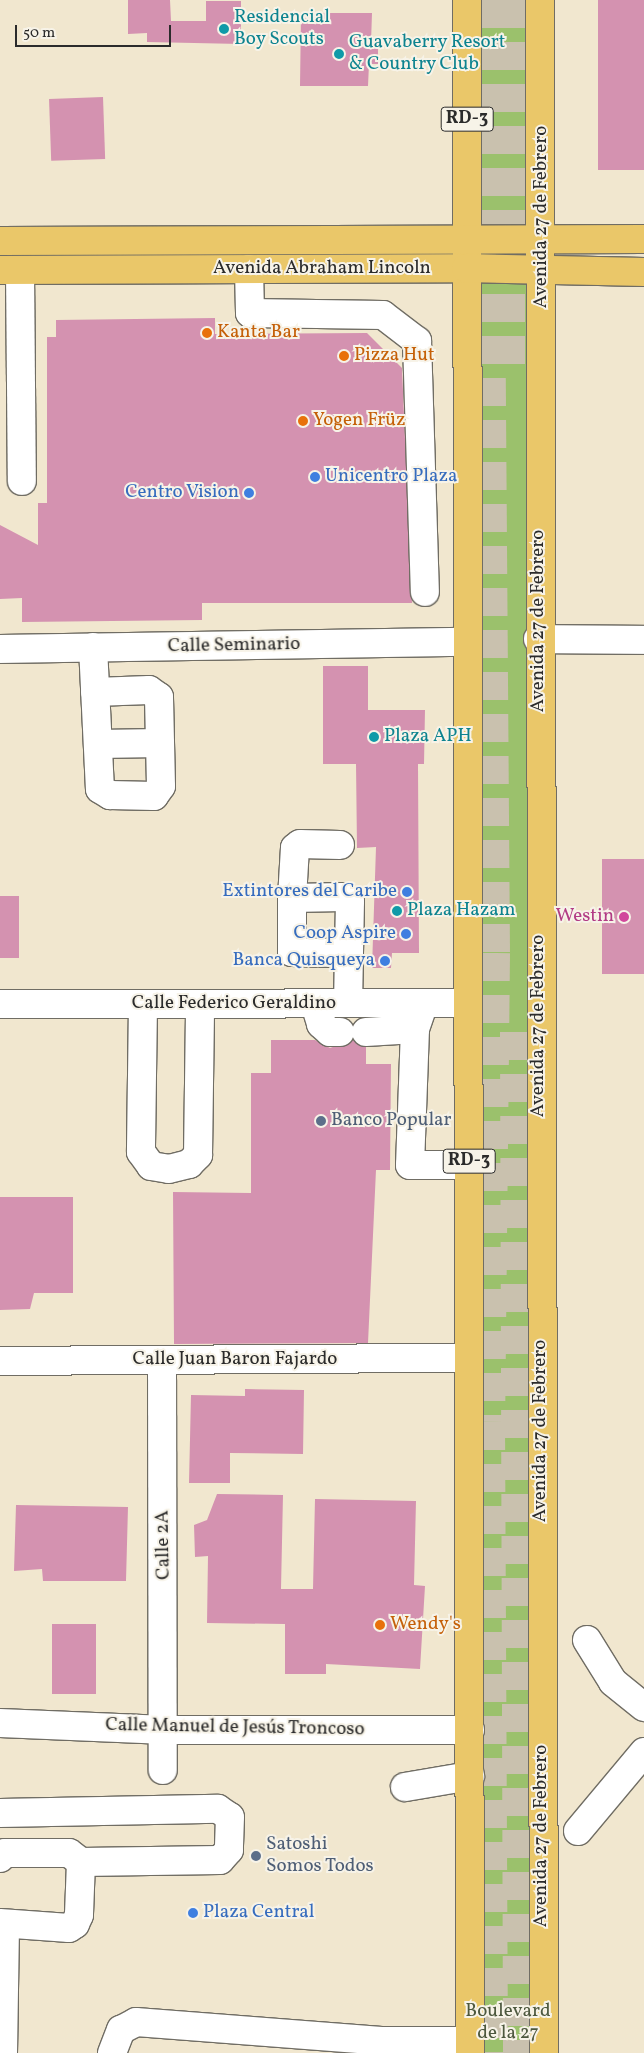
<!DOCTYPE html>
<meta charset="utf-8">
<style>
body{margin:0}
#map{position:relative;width:644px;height:2053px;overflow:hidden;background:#f1e7cf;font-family:Vollkorn,serif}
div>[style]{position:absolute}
.green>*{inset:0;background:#9bc16c;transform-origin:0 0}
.building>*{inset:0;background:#d492b0;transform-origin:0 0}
.highway-tunnel>*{height:28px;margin-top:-14px;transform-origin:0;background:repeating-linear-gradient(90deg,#c9c1ae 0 28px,transparent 0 42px)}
.roads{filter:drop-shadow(1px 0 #706d64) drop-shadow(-1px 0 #706d64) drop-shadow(0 1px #706d64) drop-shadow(0 -1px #706d64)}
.minor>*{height:28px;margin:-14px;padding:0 14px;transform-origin:14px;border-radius:14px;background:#fff}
.major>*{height:28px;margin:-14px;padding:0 14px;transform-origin:14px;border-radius:14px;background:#eac769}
.dots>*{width:14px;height:14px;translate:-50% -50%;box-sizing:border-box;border:2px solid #f7f3e8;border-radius:50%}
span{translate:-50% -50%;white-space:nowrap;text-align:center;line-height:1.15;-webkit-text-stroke:4px #f7f3e8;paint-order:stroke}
.shield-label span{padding:1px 4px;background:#f7f3e8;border:1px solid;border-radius:4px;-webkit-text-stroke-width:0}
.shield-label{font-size:18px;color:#2b2b2b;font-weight:700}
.culture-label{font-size:19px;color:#0d838f}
.left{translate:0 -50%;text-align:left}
.street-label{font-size:19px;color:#2b2b2b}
.food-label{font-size:19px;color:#c56008}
.shop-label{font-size:19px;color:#366cbe}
.right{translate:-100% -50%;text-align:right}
.hotel-label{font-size:19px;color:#b23c85}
.service-label{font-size:19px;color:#4e5e75}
.park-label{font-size:19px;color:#4d583e}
.scale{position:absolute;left:15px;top:25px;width:156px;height:22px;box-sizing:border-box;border:2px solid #2b2b2b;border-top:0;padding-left:6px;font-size:15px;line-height:18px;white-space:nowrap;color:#2b2b2b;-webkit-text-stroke:4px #f7f3e8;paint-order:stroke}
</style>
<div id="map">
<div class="green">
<i style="left:531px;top:8px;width:2045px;height:58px;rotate:90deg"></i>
</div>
<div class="building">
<i style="clip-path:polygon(128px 0,170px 0,171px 21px,206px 21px,206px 1px,241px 1px,241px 44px,147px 42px,147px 33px,128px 34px)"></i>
<i style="left:598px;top:0;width:46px;height:170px"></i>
<i style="clip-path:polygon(301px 13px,372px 13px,371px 43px,378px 43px,378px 64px,369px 64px,368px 86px,300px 86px)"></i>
<i style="left:103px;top:97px;width:62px;height:54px;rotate:88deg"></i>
<i style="clip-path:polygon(215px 318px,215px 334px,367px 333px,402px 368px,412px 603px,202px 603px,202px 620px,22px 622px,22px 598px,0 599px,0 525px,38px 545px,38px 503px,47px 503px,47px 337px,56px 337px,56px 320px)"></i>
<i style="clip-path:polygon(323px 666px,368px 666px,368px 710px,425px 710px,424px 764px,418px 764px,419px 953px,392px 953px,391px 968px,372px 968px,376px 847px,357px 848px,356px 764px,323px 764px)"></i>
<i style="left:644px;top:859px;width:115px;height:42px;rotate:90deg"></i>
<i style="left:0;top:896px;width:19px;height:62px"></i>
<i style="clip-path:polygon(271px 1040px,315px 1040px,330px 1048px,353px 1040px,366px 1047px,366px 1064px,391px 1064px,390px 1170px,376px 1170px,368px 1343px,174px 1344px,173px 1192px,251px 1193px,251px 1073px,271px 1073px)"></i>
<i style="clip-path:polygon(0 1197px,73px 1197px,73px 1293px,34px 1293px,30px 1309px,0 1310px)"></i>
<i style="clip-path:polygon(245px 1389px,304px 1390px,303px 1454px,230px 1453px,230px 1483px,189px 1483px,191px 1395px,245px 1396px)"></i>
<i style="clip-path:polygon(217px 1494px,283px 1495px,281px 1589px,313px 1589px,315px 1499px,416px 1501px,414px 1585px,425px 1586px,420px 1669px,326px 1664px,326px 1674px,285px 1674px,285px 1624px,207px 1623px,208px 1556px,195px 1557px,194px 1525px,207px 1520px)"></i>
<i style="clip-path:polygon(16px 1505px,128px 1507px,126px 1581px,43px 1581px,42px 1569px,14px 1571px)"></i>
<i style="left:96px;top:1624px;width:70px;height:44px;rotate:90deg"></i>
</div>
<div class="highway-tunnel">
<i style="left:489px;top:0;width:953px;rotate:89.58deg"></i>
<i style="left:496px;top:953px;width:469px;rotate:90.6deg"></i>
<i style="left:491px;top:1422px;width:631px;rotate:89.73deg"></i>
<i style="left:511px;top:0;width:377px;rotate:90deg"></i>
<i style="left:514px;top:1032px;width:1021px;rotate:89.83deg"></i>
</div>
<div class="roads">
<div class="minor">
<i style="left:249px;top:269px;width:44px;rotate:88.7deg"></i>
<i style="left:250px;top:313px;width:133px;rotate:0.9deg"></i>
<i style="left:383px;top:315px;width:43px;rotate:37.4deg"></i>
<i style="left:417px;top:341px;width:251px;rotate:88.2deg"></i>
<i style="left:20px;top:270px;width:211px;rotate:89.5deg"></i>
<i style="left:538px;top:639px;width:106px;rotate:0.5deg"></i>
<i style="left:93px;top:647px;width:142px;rotate:87.2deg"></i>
<i style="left:100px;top:789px;width:12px;rotate:31deg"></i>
<i style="left:110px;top:795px;width:44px;rotate:1.3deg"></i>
<i style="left:154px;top:796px;width:12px;rotate:-55deg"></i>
<i style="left:161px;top:786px;width:89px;rotate:-91.3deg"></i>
<i style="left:159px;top:697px;width:12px;rotate:-145deg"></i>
<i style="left:149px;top:690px;width:54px;rotate:177.9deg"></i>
<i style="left:0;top:649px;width:468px;rotate:-0.9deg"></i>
<i style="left:98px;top:744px;width:62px;rotate:-0.9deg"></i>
<i style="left:292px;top:898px;width:50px;rotate:-86.6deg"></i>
<i style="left:295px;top:848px;width:6px;rotate:-39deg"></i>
<i style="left:300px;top:844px;width:40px;rotate:1.4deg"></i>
<i style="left:338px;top:953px;width:46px;rotate:-178.8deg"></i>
<i style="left:292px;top:952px;width:54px;rotate:-90deg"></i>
<i style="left:292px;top:898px;width:51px;rotate:-1.1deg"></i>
<i style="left:343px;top:897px;width:8px;rotate:30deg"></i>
<i style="left:350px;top:901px;width:102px;rotate:91.1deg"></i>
<i style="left:0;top:1004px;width:468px;rotate:-0.1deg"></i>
<i style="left:143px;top:1004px;width:148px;rotate:90.8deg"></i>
<i style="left:141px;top:1152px;width:17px;rotate:54deg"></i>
<i style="left:151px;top:1166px;width:18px;rotate:9deg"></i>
<i style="left:169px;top:1169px;width:21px;rotate:-14deg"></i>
<i style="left:189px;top:1164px;width:13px;rotate:-45deg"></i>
<i style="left:198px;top:1155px;width:150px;rotate:-89.2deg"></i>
<i style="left:315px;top:1004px;width:21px;rotate:73deg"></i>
<i style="left:321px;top:1024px;width:12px;rotate:42deg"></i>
<i style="left:330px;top:1032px;width:10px"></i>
<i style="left:415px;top:1029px;width:136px;rotate:92.1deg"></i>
<i style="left:410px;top:1165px;width:59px"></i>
<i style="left:366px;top:1032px;width:49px;rotate:-3.5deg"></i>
<i style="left:415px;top:1029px;width:18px;rotate:-71deg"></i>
<i style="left:162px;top:1360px;width:410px;rotate:89.9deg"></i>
<i style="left:0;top:1361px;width:469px;rotate:-0.4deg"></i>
<i style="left:587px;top:1640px;width:49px;rotate:58.2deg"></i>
<i style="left:613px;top:1682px;width:40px;rotate:39deg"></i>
<i style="left:0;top:1723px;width:166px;rotate:2.4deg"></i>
<i style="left:166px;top:1730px;width:304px"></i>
<i style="left:405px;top:1787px;width:66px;rotate:-9.6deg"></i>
<i style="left:0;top:1813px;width:218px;rotate:-1.1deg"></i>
<i style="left:218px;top:1809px;width:14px;rotate:34deg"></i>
<i style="left:230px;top:1817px;width:33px;rotate:92deg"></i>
<i style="left:229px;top:1850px;width:13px;rotate:132deg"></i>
<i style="left:220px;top:1860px;width:139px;rotate:179.2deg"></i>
<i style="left:578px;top:1831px;width:103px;rotate:-50.1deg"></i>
<i style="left:0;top:1858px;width:7px;rotate:-45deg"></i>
<i style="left:5px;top:1853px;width:64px"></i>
<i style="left:69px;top:1853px;width:15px;rotate:37deg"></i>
<i style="left:81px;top:1862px;width:53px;rotate:92.2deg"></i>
<i style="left:79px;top:1915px;width:10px;rotate:114deg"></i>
<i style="left:75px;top:1924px;width:7px;rotate:146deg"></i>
<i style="left:69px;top:1928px;width:69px;rotate:-175.9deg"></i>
<i style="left:3px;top:2053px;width:126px;rotate:-89.1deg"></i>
<i style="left:112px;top:2053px;width:25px;rotate:-69deg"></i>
<i style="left:121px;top:2030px;width:17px;rotate:-28deg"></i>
<i style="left:136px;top:2022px;width:246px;rotate:4.4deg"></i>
<i style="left:381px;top:2041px;width:89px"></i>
</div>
<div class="major">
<i style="left:467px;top:0;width:2053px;rotate:89.92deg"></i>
<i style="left:540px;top:0;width:2053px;rotate:89.89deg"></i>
<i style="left:0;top:241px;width:644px;rotate:-0.18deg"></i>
<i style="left:0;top:270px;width:466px;rotate:-0.2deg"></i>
<i style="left:466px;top:268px;width:178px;rotate:1.3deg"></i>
</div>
</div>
<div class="dots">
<i style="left:224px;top:29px;background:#0f9aa8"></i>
<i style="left:339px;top:54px;background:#0f9aa8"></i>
<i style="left:207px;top:333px;background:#e8710a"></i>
<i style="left:344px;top:356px;background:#e8710a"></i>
<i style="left:303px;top:421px;background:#e8710a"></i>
<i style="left:315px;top:477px;background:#3f7fe0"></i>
<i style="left:249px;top:493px;background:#3f7fe0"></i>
<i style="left:374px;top:737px;background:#0f9aa8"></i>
<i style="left:407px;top:892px;background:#3f7fe0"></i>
<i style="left:397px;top:911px;background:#0f9aa8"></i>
<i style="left:624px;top:917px;background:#d1479c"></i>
<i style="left:406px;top:934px;background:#3f7fe0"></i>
<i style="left:385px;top:961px;background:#3f7fe0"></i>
<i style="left:321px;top:1121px;background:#5c6f8a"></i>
<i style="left:380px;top:1625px;background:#e8710a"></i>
<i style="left:256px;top:1856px;background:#5c6f8a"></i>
<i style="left:193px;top:1913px;background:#3f7fe0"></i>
</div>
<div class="shield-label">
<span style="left:467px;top:119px">RD-3</span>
<span style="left:469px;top:1161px">RD-3</span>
</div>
<div class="culture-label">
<span class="left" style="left:234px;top:29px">Residencial<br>Boy Scouts</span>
<span class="left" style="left:349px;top:54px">Guavaberry Resort<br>&amp; Country Club</span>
<span class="left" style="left:384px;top:737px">Plaza APH</span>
<span class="left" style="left:407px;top:911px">Plaza Hazam</span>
</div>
<div class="street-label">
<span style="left:542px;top:217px;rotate:-90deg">Avenida 27 de Febrero</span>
<span style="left:322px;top:269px">Avenida Abraham Lincoln</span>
<span style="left:539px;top:621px;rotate:-90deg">Avenida 27 de Febrero</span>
<span style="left:234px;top:646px;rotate:-1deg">Calle Seminario</span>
<span style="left:234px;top:1004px">Calle Federico Geraldino</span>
<span style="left:539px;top:1026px;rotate:-90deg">Avenida 27 de Febrero</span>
<span style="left:235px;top:1360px">Calle Juan Baron Fajardo</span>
<span style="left:541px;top:1431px;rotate:-90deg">Avenida 27 de Febrero</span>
<span style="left:164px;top:1545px;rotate:-91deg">Calle 2A</span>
<span style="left:235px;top:1728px;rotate:1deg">Calle Manuel de Jesús Troncoso</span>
<span style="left:542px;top:1836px;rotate:-90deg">Avenida 27 de Febrero</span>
</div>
<div class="food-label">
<span class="left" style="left:217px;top:333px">Kanta Bar</span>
<span class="left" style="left:354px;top:356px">Pizza Hut</span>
<span class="left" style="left:313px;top:421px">Yogen Früz</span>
<span class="left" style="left:390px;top:1625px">Wendy's</span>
</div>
<div class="shop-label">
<span class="left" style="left:325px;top:477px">Unicentro Plaza</span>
<span class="right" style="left:239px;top:493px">Centro Vision</span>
<span class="right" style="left:397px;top:892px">Extintores del Caribe</span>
<span class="right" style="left:396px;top:934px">Coop Aspire</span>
<span class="right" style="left:375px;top:961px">Banca Quisqueya</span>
<span class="left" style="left:203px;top:1913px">Plaza Central</span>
</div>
<div class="hotel-label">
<span class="right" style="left:614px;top:917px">Westin</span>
</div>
<div class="service-label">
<span class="left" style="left:331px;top:1121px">Banco Popular</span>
<span class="left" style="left:266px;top:1856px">Satoshi<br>Somos Todos</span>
</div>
<div class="park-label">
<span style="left:508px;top:2023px">Boulevard<br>de la 27</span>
</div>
<div class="scale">50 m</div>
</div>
